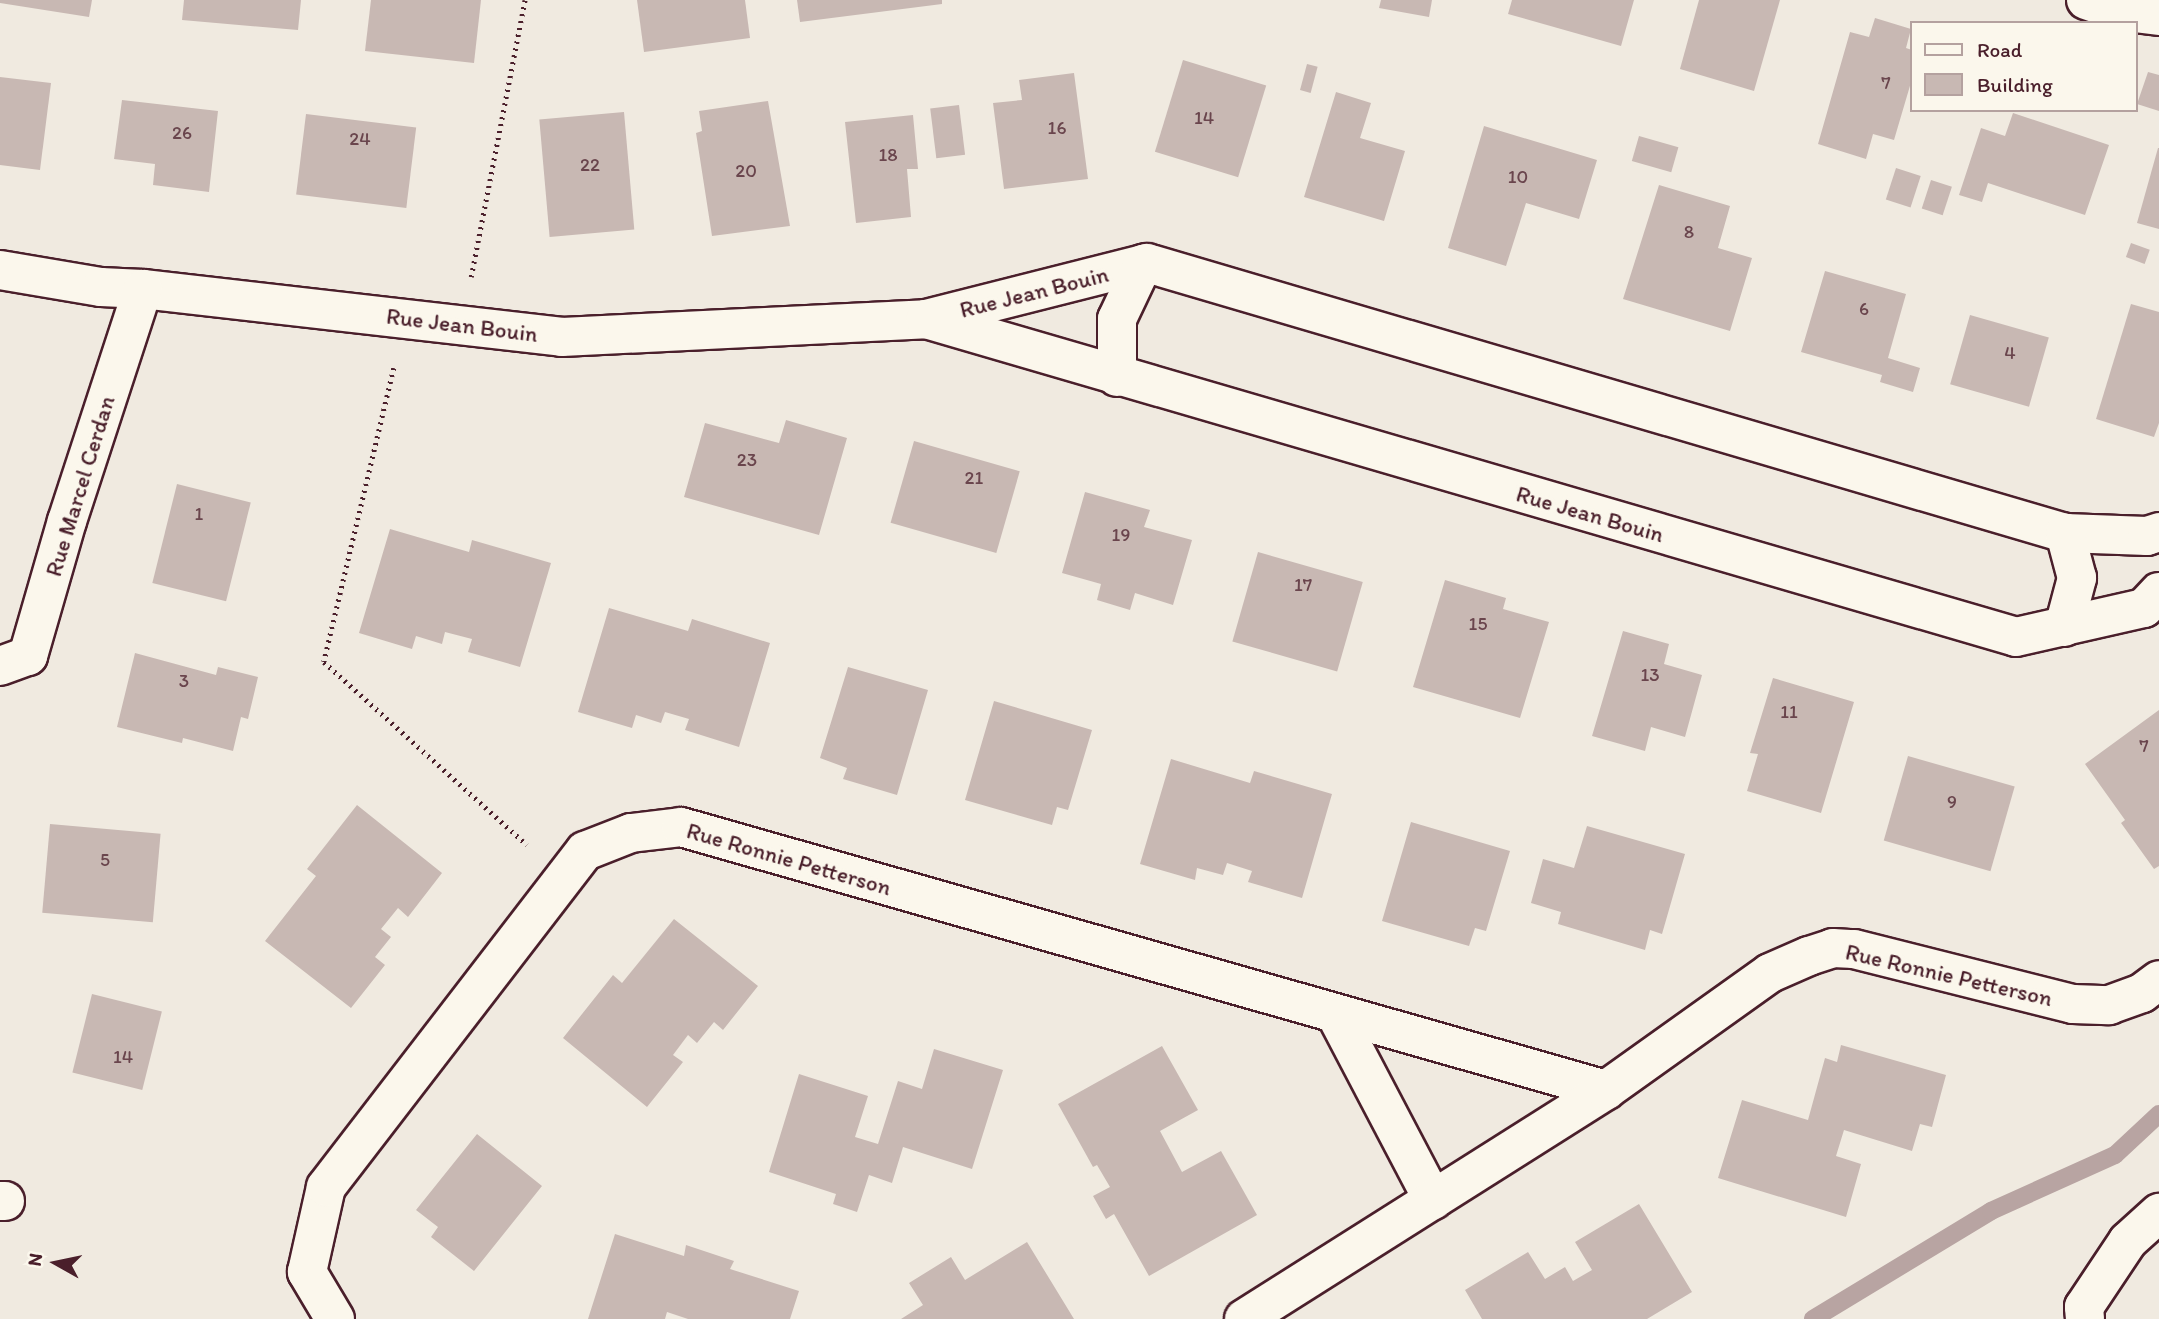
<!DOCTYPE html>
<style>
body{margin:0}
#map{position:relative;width:2159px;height:1319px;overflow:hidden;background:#f0eae0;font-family:Itim,sans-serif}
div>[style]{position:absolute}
.stream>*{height:18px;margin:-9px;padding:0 9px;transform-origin:9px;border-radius:9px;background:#b8a4a2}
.building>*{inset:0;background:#c8b8b3;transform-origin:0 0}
.path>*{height:4.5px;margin-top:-2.25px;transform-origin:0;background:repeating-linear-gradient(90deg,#4a1f2b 0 2px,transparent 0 7px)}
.roads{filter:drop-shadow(2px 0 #4a1f2b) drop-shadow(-2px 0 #4a1f2b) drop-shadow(0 2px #4a1f2b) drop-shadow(0 -2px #4a1f2b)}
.minor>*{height:38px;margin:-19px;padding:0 19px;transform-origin:19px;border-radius:19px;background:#fbf7ec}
span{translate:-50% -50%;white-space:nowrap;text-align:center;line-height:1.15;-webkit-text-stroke:7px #fbf7ec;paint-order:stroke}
.number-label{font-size:19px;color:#6a454d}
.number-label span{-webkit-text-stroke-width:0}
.street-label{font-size:23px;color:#4a1f2b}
.legend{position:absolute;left:1910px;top:21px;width:228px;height:91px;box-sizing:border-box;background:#fbf7ec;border:2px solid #b4a19f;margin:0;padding:9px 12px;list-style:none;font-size:21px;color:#4a1f2b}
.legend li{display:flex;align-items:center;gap:14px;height:35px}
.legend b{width:35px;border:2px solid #b4a19f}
.north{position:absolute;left:21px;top:1228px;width:70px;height:70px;-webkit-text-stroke:5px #fbf7ec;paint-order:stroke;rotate:279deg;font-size:19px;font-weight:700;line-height:28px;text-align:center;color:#4a1f2b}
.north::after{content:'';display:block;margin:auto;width:24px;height:32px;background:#4a1f2b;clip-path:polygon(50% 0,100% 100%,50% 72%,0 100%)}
</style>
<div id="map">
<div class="stream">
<i style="left:1813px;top:1319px;width:208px;rotate:-31.2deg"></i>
<i style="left:1991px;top:1211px;width:136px;rotate:-24.3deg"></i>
<i style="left:2115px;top:1155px;width:60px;rotate:-43deg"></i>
</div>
<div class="building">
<i style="clip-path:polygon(0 0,92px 0,89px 17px,0 3px)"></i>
<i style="clip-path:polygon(184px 0,301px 0,298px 30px,182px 20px)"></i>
<i style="clip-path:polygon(371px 0,481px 0,474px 63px,365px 51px)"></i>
<i style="clip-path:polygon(637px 0,745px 0,750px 38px,644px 52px)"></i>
<i style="clip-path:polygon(797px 0,942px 0,942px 4px,800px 22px)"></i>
<i style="clip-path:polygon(1381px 0,1432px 0,1429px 17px,1379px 8px)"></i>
<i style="clip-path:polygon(1512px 0,1634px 0,1621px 46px,1508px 14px)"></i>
<i style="clip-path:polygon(1699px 0,1780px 0,1754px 91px,1680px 69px)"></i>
<i style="clip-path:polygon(1875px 18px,1911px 29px,1906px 48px,1912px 50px,1912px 79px,1894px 140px,1873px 134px,1866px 159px,1818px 144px,1850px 32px,1869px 37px)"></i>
<i style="left:1183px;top:60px;width:87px;height:96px;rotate:17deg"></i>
<i style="left:1307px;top:64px;width:11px;height:27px;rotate:15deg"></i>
<i style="clip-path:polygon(2148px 72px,2159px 75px,2159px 111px,2137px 104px)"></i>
<i style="clip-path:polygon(1074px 73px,1088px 179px,1004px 189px,993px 103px,1022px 100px,1019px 80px)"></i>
<i style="clip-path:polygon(0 77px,51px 83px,40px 170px,0 165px)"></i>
<i style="clip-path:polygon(1336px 92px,1371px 103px,1360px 138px,1405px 151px,1384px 221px,1304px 197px)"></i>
<i style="clip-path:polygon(122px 100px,218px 111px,209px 192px,153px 185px,155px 164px,114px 159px)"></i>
<i style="clip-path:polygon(768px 101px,790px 226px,712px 236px,696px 133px,702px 131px,699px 111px)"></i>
<i style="left:959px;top:105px;width:50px;height:29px;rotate:83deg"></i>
<i style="left:624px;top:112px;width:118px;height:85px;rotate:85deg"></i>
<i style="clip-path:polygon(2013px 113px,2109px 145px,2085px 215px,1988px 183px,1982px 202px,1959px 195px,1981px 128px,2005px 136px)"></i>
<i style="left:306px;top:114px;width:111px;height:81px;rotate:7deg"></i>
<i style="clip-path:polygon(913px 115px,918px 169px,907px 169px,911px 217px,856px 223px,845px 122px)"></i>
<i style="clip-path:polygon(1484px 126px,1597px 160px,1579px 219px,1526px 203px,1506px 266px,1448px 248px)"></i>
<i style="left:1639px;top:136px;width:41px;height:26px;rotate:16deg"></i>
<i style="clip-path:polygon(2158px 148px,2159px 148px,2159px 229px,2137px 223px)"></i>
<i style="left:1896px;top:168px;width:26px;height:33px;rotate:18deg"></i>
<i style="left:1931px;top:180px;width:22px;height:30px;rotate:18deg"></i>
<i style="clip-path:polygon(1659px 185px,1730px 206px,1718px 248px,1752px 258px,1730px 331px,1623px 299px)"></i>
<i style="left:2131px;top:243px;width:20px;height:15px;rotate:20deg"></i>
<i style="clip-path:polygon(1825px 271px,1906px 294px,1888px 358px,1920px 368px,1913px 392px,1880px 382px,1882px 375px,1801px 352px)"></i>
<i style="clip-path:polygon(2131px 304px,2159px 312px,2159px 423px,2154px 437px,2096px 419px)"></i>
<i style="left:1970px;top:315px;width:82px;height:72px;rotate:16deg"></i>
<i style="clip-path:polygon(786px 420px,847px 438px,819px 535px,684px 497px,705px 423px,779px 443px)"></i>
<i style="left:914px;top:441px;width:110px;height:85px;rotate:16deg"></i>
<i style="left:177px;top:484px;width:76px;height:102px;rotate:14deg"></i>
<i style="clip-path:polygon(1085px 492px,1150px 510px,1144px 527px,1192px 540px,1173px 605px,1135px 593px,1130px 610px,1097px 600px,1101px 584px,1062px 573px)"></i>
<i style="clip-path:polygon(390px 529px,469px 552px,472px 540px,551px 563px,520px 667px,468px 652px,472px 639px,445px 632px,442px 644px,416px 636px,412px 649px,359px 633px)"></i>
<i style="left:1258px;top:552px;width:109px;height:93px;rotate:16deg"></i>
<i style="clip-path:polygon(1445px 580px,1506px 598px,1503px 609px,1549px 622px,1520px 718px,1413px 687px)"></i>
<i style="clip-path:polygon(609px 608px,688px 631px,692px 619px,770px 643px,739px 747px,685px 730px,689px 719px,665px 712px,661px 723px,636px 715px,632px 728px,578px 712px)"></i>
<i style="clip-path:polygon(1623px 631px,1669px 644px,1664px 664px,1702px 675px,1685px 737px,1651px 727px,1645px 751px,1592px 736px)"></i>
<i style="clip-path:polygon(135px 653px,216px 675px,218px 667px,258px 677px,248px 719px,241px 717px,233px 751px,183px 738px,182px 743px,117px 727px)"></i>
<i style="clip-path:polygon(848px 667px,928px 690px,897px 795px,843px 779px,847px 768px,820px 758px)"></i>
<i style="clip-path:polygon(1773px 678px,1854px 702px,1821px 813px,1747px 791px,1758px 754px,1750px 753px)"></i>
<i style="clip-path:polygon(994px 701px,1092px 730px,1068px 810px,1057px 807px,1052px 825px,965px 800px)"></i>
<i style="clip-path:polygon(2159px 710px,2159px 866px,2154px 869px,2121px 823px,2125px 820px,2085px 764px)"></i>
<i style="left:1908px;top:756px;width:111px;height:88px;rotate:16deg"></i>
<i style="clip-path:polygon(1171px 759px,1250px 783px,1254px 771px,1332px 794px,1302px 898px,1248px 882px,1252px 871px,1227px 863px,1223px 875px,1197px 868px,1195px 880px,1140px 864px)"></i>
<i style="clip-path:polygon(357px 805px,442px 873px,408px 917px,398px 908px,381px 929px,391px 937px,375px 957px,385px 965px,351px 1008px,265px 941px,316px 876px,307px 869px)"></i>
<i style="clip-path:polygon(1411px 822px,1510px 851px,1486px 931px,1475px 928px,1469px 946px,1382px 921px)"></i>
<i style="left:50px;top:824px;width:111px;height:89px;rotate:5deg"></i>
<i style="clip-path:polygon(1587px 826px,1685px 854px,1662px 934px,1650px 930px,1645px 950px,1558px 924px,1561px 912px,1531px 903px,1543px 859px,1574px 868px)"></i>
<i style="clip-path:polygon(674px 919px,758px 986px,723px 1030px,714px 1022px,697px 1043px,688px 1035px,673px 1055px,683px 1062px,647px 1107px,563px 1038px,613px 975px,622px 983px)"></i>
<i style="left:92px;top:994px;width:72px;height:81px;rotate:14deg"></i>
<i style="clip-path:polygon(1841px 1045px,1946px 1075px,1932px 1127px,1920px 1124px,1912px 1151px,1844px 1130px,1836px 1156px,1861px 1164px,1846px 1217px,1718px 1178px,1742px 1100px,1808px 1120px,1825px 1058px,1837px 1062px)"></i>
<i style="clip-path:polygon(1162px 1046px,1198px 1110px,1160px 1131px,1182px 1172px,1221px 1151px,1257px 1215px,1149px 1276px,1114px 1214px,1106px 1219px,1093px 1196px,1110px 1187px,1097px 1165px,1093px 1167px,1058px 1104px)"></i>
<i style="clip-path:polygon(934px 1049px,1003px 1070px,972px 1169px,903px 1147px,892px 1183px,869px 1175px,857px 1212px,833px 1204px,836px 1194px,769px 1172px,799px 1074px,868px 1096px,855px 1137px,878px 1144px,898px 1081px,922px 1089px)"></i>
<i style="clip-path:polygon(477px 1134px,542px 1186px,474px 1271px,431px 1237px,438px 1227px,416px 1210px)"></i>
<i style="clip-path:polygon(1639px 1204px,1692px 1292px,1647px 1319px,1482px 1319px,1465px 1290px,1528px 1252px,1545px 1279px,1565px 1267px,1573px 1281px,1592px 1270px,1575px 1242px)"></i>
<i style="clip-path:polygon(615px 1234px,684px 1256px,686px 1245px,734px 1261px,730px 1269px,799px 1291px,790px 1319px,688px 1319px,667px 1312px,665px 1319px,588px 1319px)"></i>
<i style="clip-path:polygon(1027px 1242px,1074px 1319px,901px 1319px,923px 1305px,909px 1283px,951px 1257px,965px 1280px)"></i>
</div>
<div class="path">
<i style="left:471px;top:277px;width:282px;rotate:-79deg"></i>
<i style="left:394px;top:368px;width:302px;rotate:103.4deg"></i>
<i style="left:324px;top:662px;width:273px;rotate:42deg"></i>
</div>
<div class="roads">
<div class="minor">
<i style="left:2086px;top:0;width:34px;rotate:19deg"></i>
<i style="left:2118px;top:11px;width:41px;rotate:7deg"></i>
<i style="left:0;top:270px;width:102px;rotate:9.6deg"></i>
<i style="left:101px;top:287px;width:42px;rotate:2.7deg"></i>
<i style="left:143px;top:289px;width:422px;rotate:6.5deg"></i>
<i style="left:562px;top:337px;width:364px;rotate:-2.8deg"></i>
<i style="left:926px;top:319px;width:228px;rotate:-14.2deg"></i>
<i style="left:1147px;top:263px;width:957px;rotate:16.39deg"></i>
<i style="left:2065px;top:533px;width:82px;rotate:2.1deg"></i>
<i style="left:2147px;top:536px;width:13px;rotate:-18deg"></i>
<i style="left:926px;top:319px;width:1135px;rotate:16.26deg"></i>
<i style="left:2016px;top:637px;width:131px;rotate:-12.8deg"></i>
<i style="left:2144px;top:608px;width:22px;rotate:-47deg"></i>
<i style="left:1117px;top:377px;width:58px;rotate:-90deg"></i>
<i style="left:1117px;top:319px;width:61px;rotate:-64.7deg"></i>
<i style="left:2064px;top:627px;width:51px;rotate:-75.1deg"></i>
<i style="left:2077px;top:578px;width:47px;rotate:-104.9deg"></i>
<i style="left:0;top:666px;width:30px;rotate:-20deg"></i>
<i style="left:28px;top:656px;width:141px;rotate:-73.9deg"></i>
<i style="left:67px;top:521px;width:244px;rotate:-71.9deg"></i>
<i style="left:1336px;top:1015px;width:209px;rotate:62.3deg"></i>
<i style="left:0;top:1201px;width:5px"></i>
<i style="left:335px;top:1319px;width:55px;rotate:-120.8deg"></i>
<i style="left:307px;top:1272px;width:87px;rotate:-77.4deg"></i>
<i style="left:326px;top:1187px;width:424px;rotate:-52.4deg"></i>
<i style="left:585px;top:851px;width:49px;rotate:-21.4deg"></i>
<i style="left:631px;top:833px;width:50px;rotate:-6.8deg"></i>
<i style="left:681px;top:827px;width:962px;rotate:15.87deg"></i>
<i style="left:1244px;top:1319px;width:428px;rotate:-32.3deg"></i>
<i style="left:1606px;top:1090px;width:201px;rotate:-35.5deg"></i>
<i style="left:1770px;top:973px;width:43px;rotate:-23.6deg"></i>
<i style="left:1809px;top:956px;width:25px;rotate:-18deg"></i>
<i style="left:1833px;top:948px;width:21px;rotate:3deg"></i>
<i style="left:1854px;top:949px;width:226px;rotate:14.1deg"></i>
<i style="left:2073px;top:1004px;width:36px;rotate:2deg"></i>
<i style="left:2109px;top:1005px;width:35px;rotate:-20deg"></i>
<i style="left:2142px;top:993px;width:21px;rotate:-37deg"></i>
<i style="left:2085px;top:1319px;width:12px;rotate:-95deg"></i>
<i style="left:2084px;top:1307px;width:79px;rotate:-56.3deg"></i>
<i style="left:2128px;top:1241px;width:42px;rotate:-42.1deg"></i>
</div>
</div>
<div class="number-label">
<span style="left:1886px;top:83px">7</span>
<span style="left:1204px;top:118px">14</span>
<span style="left:1057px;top:128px">16</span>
<span style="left:182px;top:133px">26</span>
<span style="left:360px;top:139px">24</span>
<span style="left:888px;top:155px">18</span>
<span style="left:590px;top:165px">22</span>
<span style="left:746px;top:171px">20</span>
<span style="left:1518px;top:177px">10</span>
<span style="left:1689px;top:232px">8</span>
<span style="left:1864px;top:309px">6</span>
<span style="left:2010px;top:353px">4</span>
<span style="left:747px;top:460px">23</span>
<span style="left:974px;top:478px">21</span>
<span style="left:199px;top:514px">1</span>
<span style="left:1121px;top:535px">19</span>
<span style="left:1303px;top:585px">17</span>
<span style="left:1478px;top:624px">15</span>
<span style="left:1650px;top:675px">13</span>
<span style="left:184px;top:681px">3</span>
<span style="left:1789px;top:712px">11</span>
<span style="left:2144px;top:746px">7</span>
<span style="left:1952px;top:802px">9</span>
<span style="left:105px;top:860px">5</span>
<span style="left:123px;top:1057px">14</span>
</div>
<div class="street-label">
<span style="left:1034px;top:292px;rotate:-14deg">Rue Jean Bouin</span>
<span style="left:462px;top:325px;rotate:7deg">Rue Jean Bouin</span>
<span style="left:80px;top:486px;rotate:-73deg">Rue Marcel Cerdan</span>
<span style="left:1590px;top:514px;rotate:16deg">Rue Jean Bouin</span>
<span style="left:789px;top:859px;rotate:16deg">Rue Ronnie Petterson</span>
<span style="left:1949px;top:975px;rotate:13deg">Rue Ronnie Petterson</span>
</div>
<ul class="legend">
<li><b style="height:9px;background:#fbf7ec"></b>Road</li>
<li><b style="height:19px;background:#c8b8b3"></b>Building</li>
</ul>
<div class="north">N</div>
</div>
